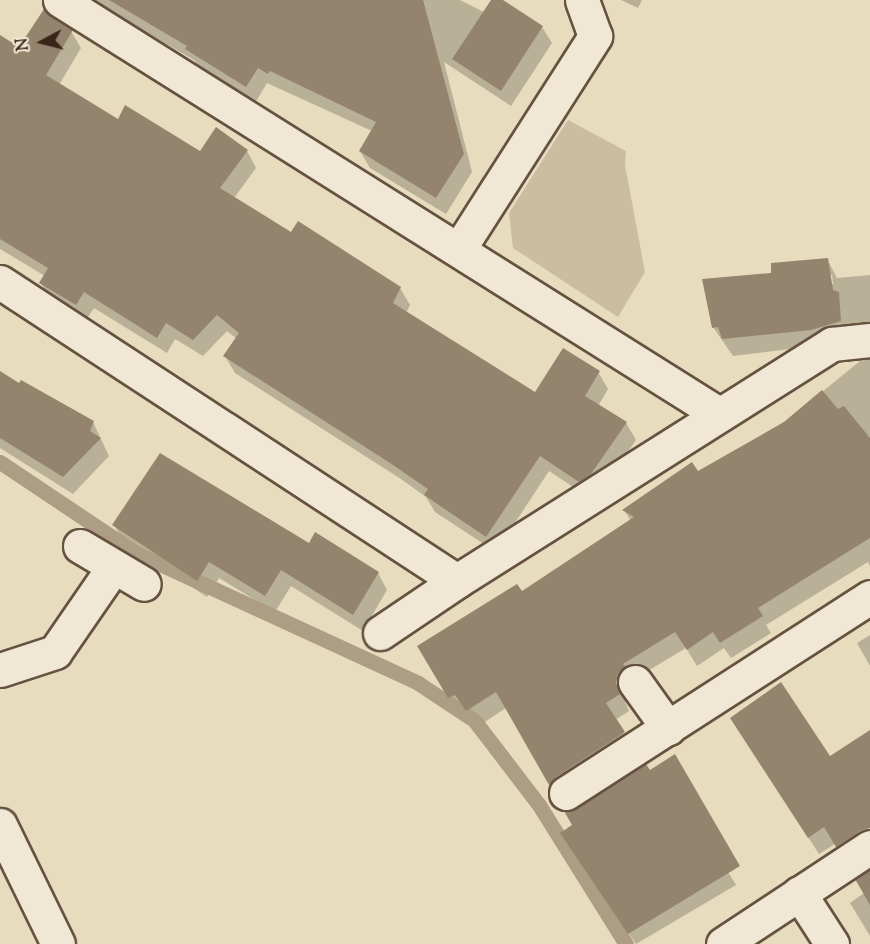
<!DOCTYPE html>
<style>
body{margin:0}
#map{position:relative;width:870px;height:944px;overflow:hidden;background:#e8dcbe;font-family:"Sorts Mill Goudy",serif}
div>[style]{position:absolute}
.green>*{inset:0;background:#cabda2}
.shadow>*{inset:0;background:#0003}
.stream>*{height:15px;margin:-7.5px;padding:0 7.5px;transform-origin:7.5px;border-radius:7.5px;background:#ad9d85}
.building>*{inset:0;background:#94846e}
.roads{filter:drop-shadow(2px 0 #665241) drop-shadow(-2px 0 #665241) drop-shadow(0 2px #665241) drop-shadow(0 -2px #665241)}
.street>*{height:33px;margin:-16.5px;padding:0 16.5px;transform-origin:16.5px;border-radius:16.5px;background:#f0e8d5}
span{translate:-50% -50%;white-space:nowrap;text-align:center;line-height:1.15;-webkit-text-stroke:5px #f0e8d5;paint-order:stroke}
.north{position:absolute;left:12px;top:12px;width:60px;height:60px;-webkit-text-stroke:4px #f0e8d5;paint-order:stroke;rotate:263deg;font-size:16px;font-weight:700;line-height:24px;text-align:center;color:#3a2417}
.north::after{content:'';display:block;margin:auto;width:21px;height:27px;background:#3a2417;clip-path:polygon(50% 0,100% 100%,50% 72%,0 100%)}
</style>
<div id="map">
<div class="green">
<i style="clip-path:polygon(568px 120px,626px 151px,625px 165px,645px 272px,618px 317px,513px 248px,509px 213px)"></i>
</div>
<div class="shadow">
<i style="clip-path:polygon(76px 0,460px 0,484px 12px,492px 0,500px 0,542px 27px,552px 43px,511px 106px,444px 62px,472px 172px,446px 214px,370px 168px,360px 151px,372px 131px,267px 83px,255px 103px,197px 65px,194px 60px,104px 8px)"></i>
<i style="clip-path:polygon(621px 0,642px 0,638px 8px)"></i>
<i style="clip-path:polygon(71px 31px,81px 48px,59px 85px,118px 121px,200px 153px,247px 151px,256px 168px,234px 198px,292px 234px,400px 288px,410px 305px,406px 313px,535px 394px,598px 372px,608px 389px,598px 406px,626px 423px,636px 440px,600px 491px,590px 498px,549px 471px,496px 552px,435px 512px,426px 497px,401px 479px,235px 373px,225px 356px,237px 339px,227px 331px,203px 356px,175px 339px,167px 353px,94px 308px,86px 320px,51px 299px,41px 283px,45px 276px,0 249px,0 37px,20px 49px)"></i>
<i style="clip-path:polygon(evenodd,827px 259px,837px 278px,870px 275px,870px 339px,733px 356px,713px 327px,773px 275px,827px 259px,829px 275px,832px 275px,833px 284px,831px 284px,829px 275px)"></i>
<i style="clip-path:polygon(870px 359px,870px 566px,868px 562px,766px 625px,771px 633px,731px 658px,724px 648px,697px 666px,686px 648px,631px 681px,625px 701px,629px 711px,615px 720px,634px 750px,560px 800px,506px 708px,477px 727px,466px 711px,458px 714px,419px 646px,521px 593px,631px 521px,624px 510px,698px 473px,784px 423px,860px 361px)"></i>
<i style="clip-path:polygon(0 373px,93px 422px,109px 456px,73px 494px,0 448px)"></i>
<i style="clip-path:polygon(114px 525px,309px 545px,378px 573px,387px 590px,363px 631px,291px 586px,275px 612px,219px 578px,207px 597px,124px 542px)"></i>
<i style="clip-path:polygon(870px 635px,870px 666px,857px 643px)"></i>
<i style="clip-path:polygon(870px 732px,870px 821px,856px 830px,868px 849px,847px 863px,835px 844px,819px 854px,742px 735px,829px 759px)"></i>
<i style="clip-path:polygon(688px 806px,736px 885px,636px 944px,569px 845px)"></i>
<i style="clip-path:polygon(870px 871px,870px 936px,850px 903px,864px 893px)"></i>
</div>
<div class="stream">
<i style="left:0;top:462px;width:164px;rotate:33.8deg"></i>
<i style="left:136px;top:553px;width:311px;rotate:24.7deg"></i>
<i style="left:418px;top:683px;width:67px;rotate:33.5deg"></i>
<i style="left:474px;top:720px;width:107px;rotate:52.6deg"></i>
<i style="left:539px;top:805px;width:164px;rotate:58deg"></i>
</div>
<div class="building">
<i style="clip-path:polygon(109px 0,423px 0,464px 154px,436px 198px,359px 151px,376px 122px,270px 71px,268px 74px,258px 68px,246px 87px,185px 49px,187px 46px)"></i>
<i style="clip-path:polygon(491px 0,503px 0,543px 26px,501px 91px,452px 59px)"></i>
<i style="clip-path:polygon(44px 9px,73px 30px,46px 75px,118px 119px,125px 105px,200px 151px,216px 127px,248px 150px,220px 188px,291px 232px,298px 221px,401px 287px,393px 303px,535px 392px,563px 348px,600px 371px,585px 396px,627px 422px,591px 474px,579px 482px,540px 456px,486px 537px,424px 495px,428px 489px,390px 463px,223px 356px,239px 333px,217px 315px,193px 340px,166px 323px,157px 338px,84px 292px,76px 305px,39px 283px,48px 268px,0 239px,0 35px,19px 47px)"></i>
<i style="clip-path:polygon(828px 258px,833px 290px,839px 292px,841px 321px,811px 330px,722px 339px,718px 327px,712px 328px,702px 279px,771px 273px,771px 263px)"></i>
<i style="clip-path:polygon(0 371px,19px 383px,21px 380px,94px 421px,90px 431px,101px 438px,63px 477px,0 438px)"></i>
<i style="clip-path:polygon(822px 390px,838px 409px,844px 406px,870px 438px,870px 538px,758px 608px,763px 616px,720px 643px,713px 632px,687px 650px,675px 632px,623px 664px,625px 666px,618px 674px,616px 683px,620px 694px,606px 703px,625px 732px,556px 777px,549px 785px,496px 692px,466px 711px,455px 695px,448px 698px,417px 646px,517px 584px,522px 591px,634px 517px,622px 510px,692px 462px,698px 471px,784px 422px)"></i>
<i style="clip-path:polygon(160px 453px,309px 543px,315px 532px,379px 572px,353px 615px,281px 570px,265px 596px,209px 562px,197px 581px,112px 525px)"></i>
<i style="clip-path:polygon(781px 682px,830px 756px,870px 730px,870px 828px,860px 831px,836px 847px,824px 827px,808px 838px,730px 718px)"></i>
<i style="clip-path:polygon(675px 754px,740px 866px,628px 934px,560px 833px,572px 825px,564px 811px,576px 809px,646px 764px,650px 770px)"></i>
<i style="clip-path:polygon(870px 869px,870px 905px,855px 879px)"></i>
</div>
<div class="roads">
<div class="street">
<i style="left:60px;top:0;width:778px;rotate:32.14deg"></i>
<i style="left:459px;top:249px;width:253px;rotate:-57.4deg"></i>
<i style="left:595px;top:36px;width:38px;rotate:-110deg"></i>
<i style="left:0;top:282px;width:546px;rotate:33.2deg"></i>
<i style="left:80px;top:546px;width:74px;rotate:30.7deg"></i>
<i style="left:380px;top:633px;width:93px;rotate:-34deg"></i>
<i style="left:457px;top:581px;width:444px;rotate:-32.3deg"></i>
<i style="left:832px;top:344px;width:38px;rotate:-6deg"></i>
<i style="left:0;top:670px;width:58px;rotate:-18.1deg"></i>
<i style="left:55px;top:652px;width:104px;rotate:-55.5deg"></i>
<i style="left:635px;top:682px;width:57px;rotate:54.3deg"></i>
<i style="left:566px;top:793px;width:362px;rotate:-32.8deg"></i>
<i style="left:0;top:825px;width:132px;rotate:64deg"></i>
<i style="left:799px;top:893px;width:61px;rotate:57.1deg"></i>
<i style="left:723px;top:944px;width:176px;rotate:-33.4deg"></i>
</div>
</div>
<div class="north">N</div>
</div>
